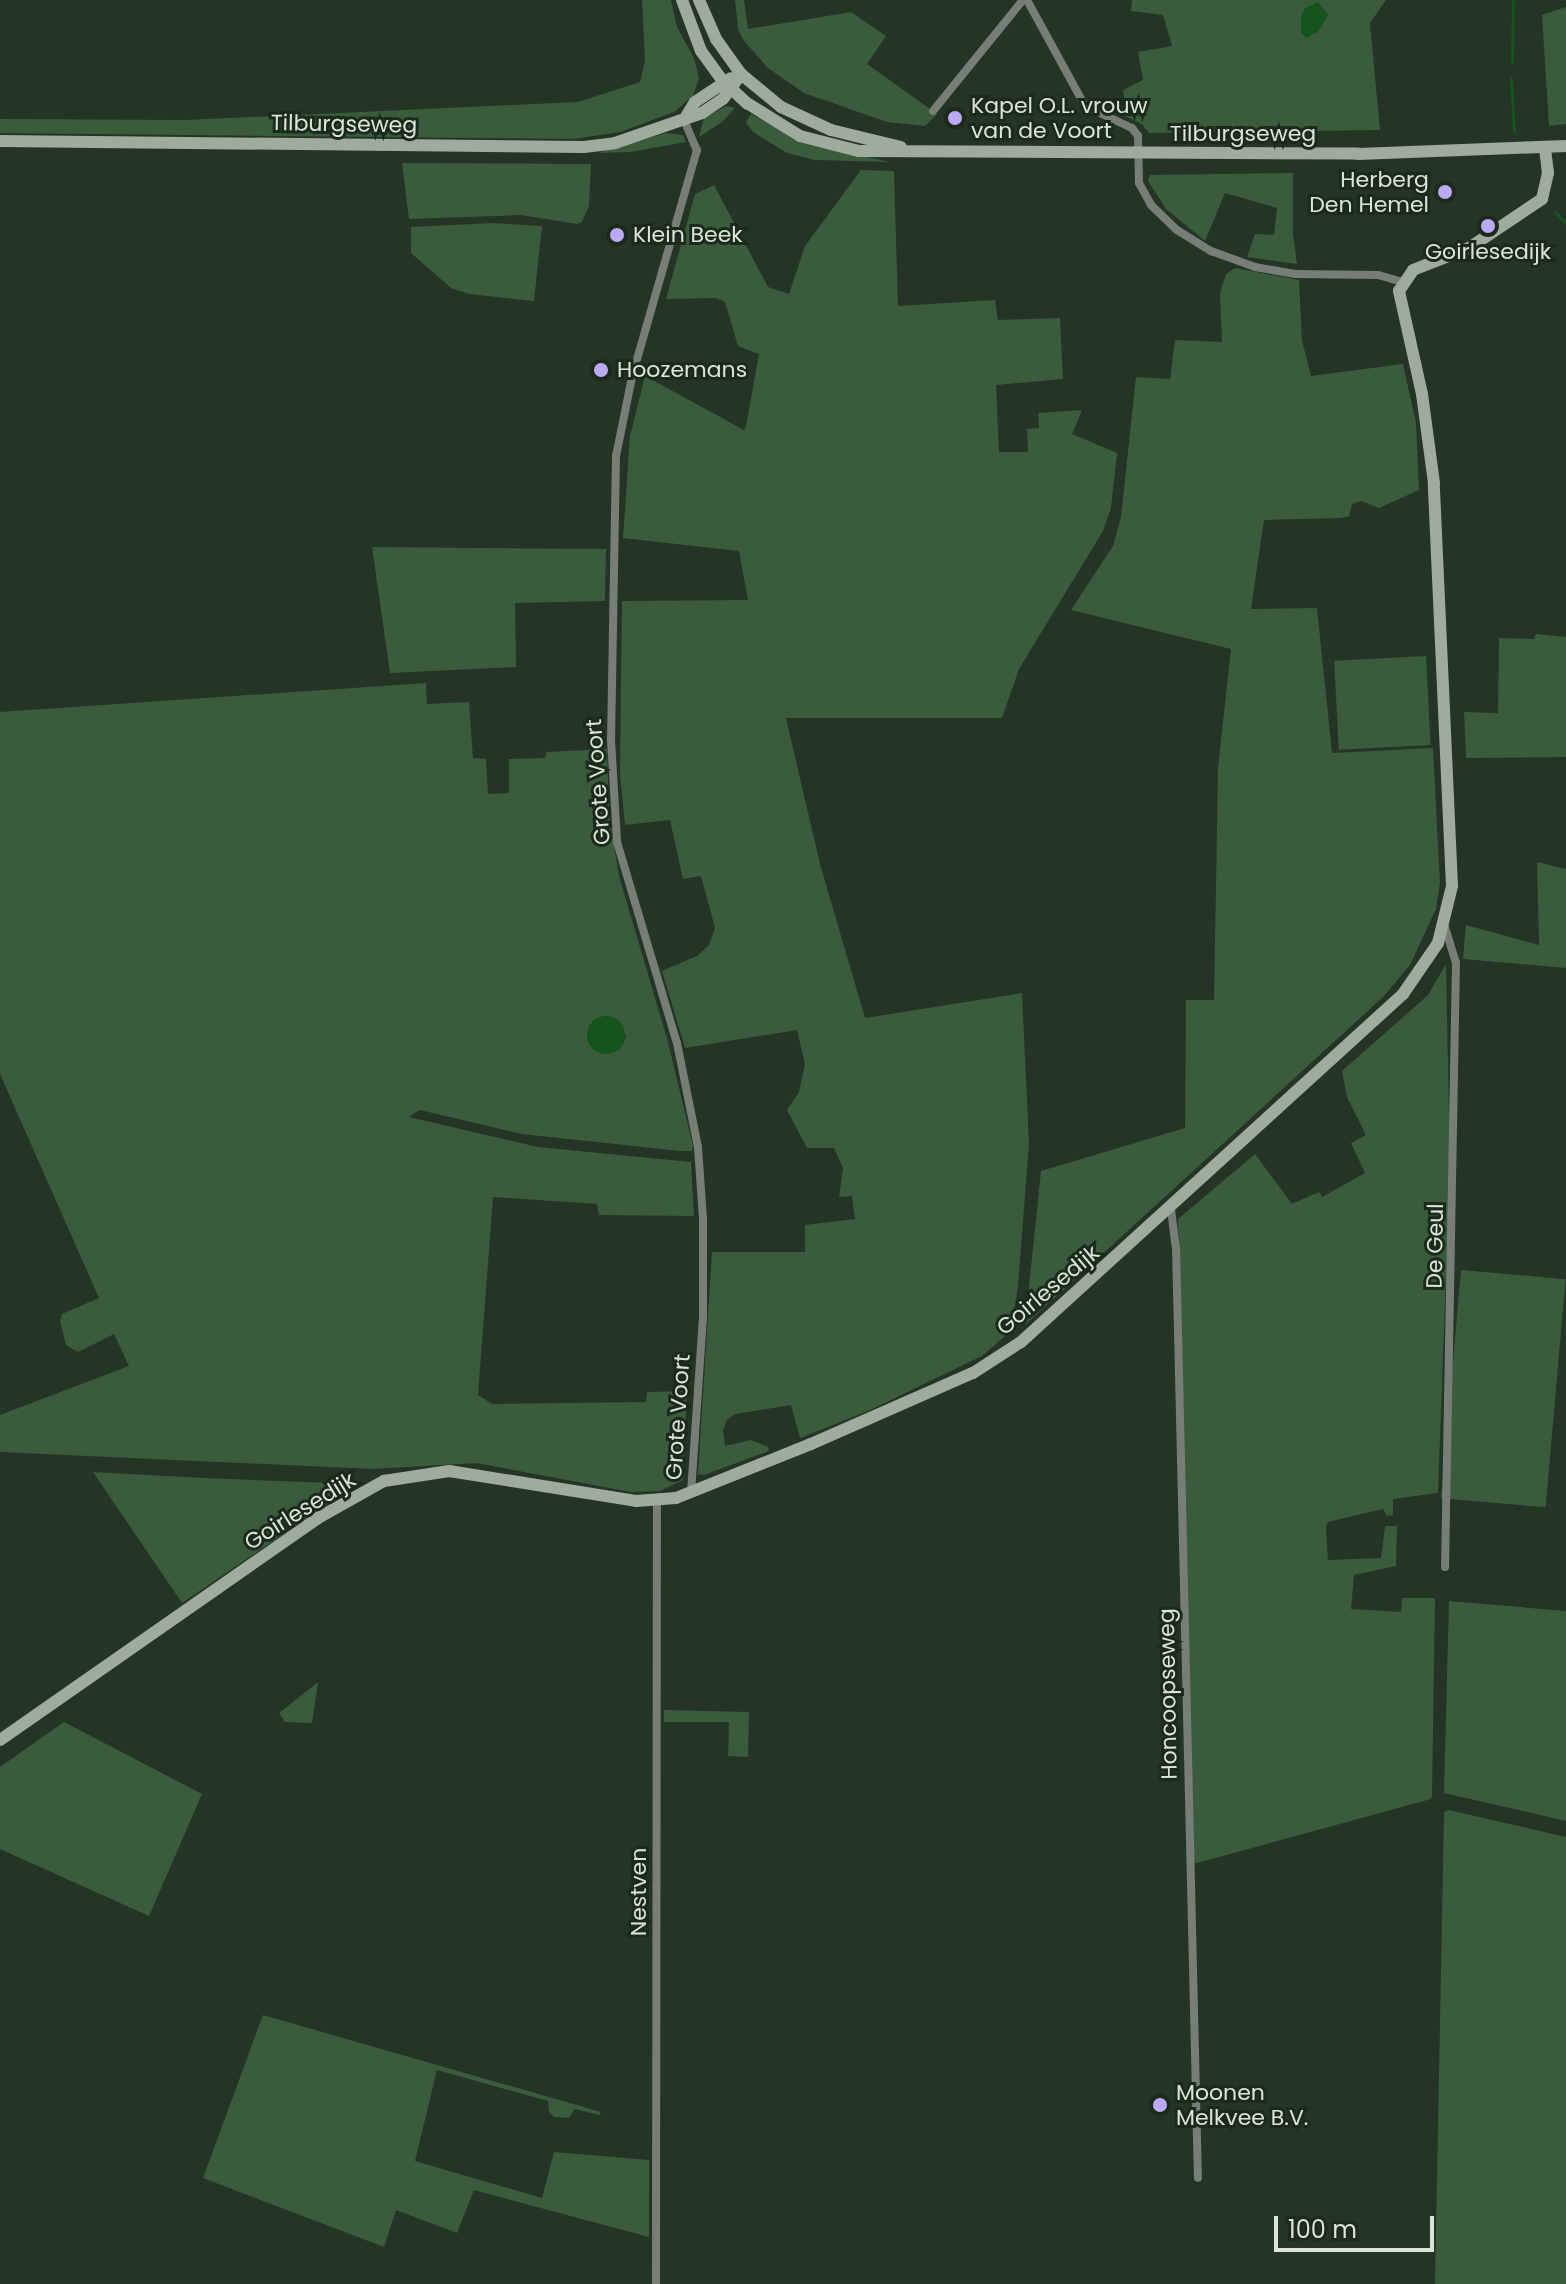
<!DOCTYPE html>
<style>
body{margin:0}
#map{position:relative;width:1566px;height:2284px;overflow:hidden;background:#243425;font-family:Poppins,sans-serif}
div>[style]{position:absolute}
.green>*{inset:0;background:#3a5c3c;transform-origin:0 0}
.water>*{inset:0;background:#15541d}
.round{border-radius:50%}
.stream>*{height:3px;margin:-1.5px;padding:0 1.5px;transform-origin:1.5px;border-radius:1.5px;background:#15541d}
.street>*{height:8px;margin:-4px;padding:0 4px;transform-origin:4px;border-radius:4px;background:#767e76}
.secondary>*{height:12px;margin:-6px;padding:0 6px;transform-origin:6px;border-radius:6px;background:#9eab9e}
.dots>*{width:22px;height:22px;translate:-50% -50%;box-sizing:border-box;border:4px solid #1b2a1b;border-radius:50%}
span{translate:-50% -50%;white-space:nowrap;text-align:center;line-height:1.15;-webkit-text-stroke:6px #1b2a1b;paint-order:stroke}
.poi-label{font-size:22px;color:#dae4da}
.left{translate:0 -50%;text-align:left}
.right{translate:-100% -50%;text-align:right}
.street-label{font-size:22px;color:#dae4da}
.scale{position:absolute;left:1274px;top:2216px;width:160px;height:36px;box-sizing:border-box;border:4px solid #dae4da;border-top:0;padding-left:10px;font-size:24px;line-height:28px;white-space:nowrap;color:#dae4da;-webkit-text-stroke:6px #1b2a1b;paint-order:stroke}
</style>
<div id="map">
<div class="green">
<i style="clip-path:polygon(642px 0,671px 0,677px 27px,694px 58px,699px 78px,693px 96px,674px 112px,620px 132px,573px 139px,0 133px,0 119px,186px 120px,578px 102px,640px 82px,645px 61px)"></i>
<i style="clip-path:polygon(735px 0,744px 0,748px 29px,851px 12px,886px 36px,867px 64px,937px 114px,925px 126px,887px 122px,804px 93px,768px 68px,744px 41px,738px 29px)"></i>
<i style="clip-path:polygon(1132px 0,1386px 0,1370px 23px,1380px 130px,1149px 133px,1142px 124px,1122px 115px,1126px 108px,1123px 90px,1143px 80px,1138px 52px,1172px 46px,1163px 15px,1131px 11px)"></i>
<i style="clip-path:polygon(1566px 7px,1566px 124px,1549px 126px,1542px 15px)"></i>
<i style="clip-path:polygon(726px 106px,735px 108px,722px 122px,699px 137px,704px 118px)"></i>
<i style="clip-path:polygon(751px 114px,811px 145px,890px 162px,815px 160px,787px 153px,753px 132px,746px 122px)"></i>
<i style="clip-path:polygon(666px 133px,683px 135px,686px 142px,631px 152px,597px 153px)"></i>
<i style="clip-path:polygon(402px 163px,591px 164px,589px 206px,582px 222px,577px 224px,521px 215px,409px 219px)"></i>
<i style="clip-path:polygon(861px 170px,894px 171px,898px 306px,995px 300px,998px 320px,1060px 318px,1063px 379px,996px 385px,999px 452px,1028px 452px,1027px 429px,1039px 428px,1038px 413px,1082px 410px,1072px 434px,1117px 453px,1111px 508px,1103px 531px,1019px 669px,1002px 718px,786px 718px,820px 864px,865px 1018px,1022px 993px,1029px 1144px,1018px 1286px,1011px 1331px,982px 1356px,868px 1411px,800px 1438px,791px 1405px,735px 1414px,727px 1420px,723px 1430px,725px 1446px,751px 1440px,768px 1447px,769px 1451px,704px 1475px,698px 1474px,712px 1252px,805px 1252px,805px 1225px,855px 1219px,852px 1196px,839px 1197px,843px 1168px,834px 1148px,807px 1148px,787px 1110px,799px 1092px,805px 1064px,797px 1030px,685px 1048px,662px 971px,697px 956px,709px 945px,715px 928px,701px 876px,683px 879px,670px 820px,625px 825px,620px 774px,622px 601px,748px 600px,739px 551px,623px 538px,630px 436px,645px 376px,744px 430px,746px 426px,759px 354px,738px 346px,725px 302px,716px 298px,666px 299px,695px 194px,714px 185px,768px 287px,789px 294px,805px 246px)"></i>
<i style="clip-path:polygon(1293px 173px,1293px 234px,1297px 264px,1247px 257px,1255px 234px,1274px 235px,1277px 208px,1225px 193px,1205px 241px,1166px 209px,1148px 181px,1150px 175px)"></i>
<i style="clip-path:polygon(493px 223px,542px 226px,534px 301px,469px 294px,451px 288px,411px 253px,411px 227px)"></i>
<i style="clip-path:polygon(1235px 268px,1299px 280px,1302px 340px,1311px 376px,1403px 364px,1416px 423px,1419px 490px,1379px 508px,1361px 501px,1352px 504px,1349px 516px,1341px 518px,1264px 520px,1251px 609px,1317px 608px,1332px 753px,1433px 748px,1440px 883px,1436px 909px,1410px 965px,1384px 996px,1025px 1325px,1041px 1171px,1185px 1128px,1186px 1000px,1214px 1000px,1218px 768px,1231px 649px,1071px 610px,1113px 546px,1121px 517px,1136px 377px,1170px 379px,1175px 340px,1222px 342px,1220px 293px,1226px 274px)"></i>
<i style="clip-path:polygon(372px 547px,606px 549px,605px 601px,515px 603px,516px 667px,390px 673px)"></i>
<i style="clip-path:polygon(1536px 634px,1566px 637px,1566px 757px,1466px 758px,1464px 712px,1498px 713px,1499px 638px,1534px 639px)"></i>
<i style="left:1426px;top:656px;width:89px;height:92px;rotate:87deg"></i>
<i style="clip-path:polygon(evenodd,426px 683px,427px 704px,469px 702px,473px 758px,486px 759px,488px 794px,509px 793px,509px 759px,545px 758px,546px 752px,607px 749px,609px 814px,619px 876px,668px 1042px,693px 1146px,692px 1151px,680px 1151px,522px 1134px,420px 1110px,409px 1117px,538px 1147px,691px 1162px,694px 1216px,599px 1215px,597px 1204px,493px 1197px,478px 1395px,492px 1404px,646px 1402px,647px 1392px,687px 1391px,683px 1480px,660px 1491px,631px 1492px,476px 1463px,373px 1469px,0 1452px,0 1415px,129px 1366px,114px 1334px,78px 1352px,66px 1345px,60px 1321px,62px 1314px,99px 1298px,0 1074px,0 712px,426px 683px,607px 1016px,618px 1020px,626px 1037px,619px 1050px,605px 1054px,588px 1029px,593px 1021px,607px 1016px)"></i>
<i style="clip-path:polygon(1537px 862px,1566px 869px,1566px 968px,1463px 959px,1466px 925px,1539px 945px)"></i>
<i style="clip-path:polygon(1446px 964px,1450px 1164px,1438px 1493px,1393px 1499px,1393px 1515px,1387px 1516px,1383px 1509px,1328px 1522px,1326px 1527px,1328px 1560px,1381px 1558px,1385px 1526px,1397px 1526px,1396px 1566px,1354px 1575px,1351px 1609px,1401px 1612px,1402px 1598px,1435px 1598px,1432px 1795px,1431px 1799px,1197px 1863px,1194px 1862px,1178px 1219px,1255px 1154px,1292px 1204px,1319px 1192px,1322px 1197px,1365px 1173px,1351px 1143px,1366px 1135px,1347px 1097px,1342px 1071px,1428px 995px)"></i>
<i style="left:1461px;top:1270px;width:105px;height:229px;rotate:5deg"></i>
<i style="clip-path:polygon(93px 1472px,204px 1478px,357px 1484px,182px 1603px)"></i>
<i style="clip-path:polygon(1449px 1601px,1566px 1611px,1566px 1821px,1444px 1793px)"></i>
<i style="clip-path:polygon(318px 1682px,312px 1723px,285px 1722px,279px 1713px)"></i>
<i style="clip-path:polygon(664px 1710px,749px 1712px,748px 1757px,728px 1756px,729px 1722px,664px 1722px)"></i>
<i style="clip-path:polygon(64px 1722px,202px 1794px,149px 1916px,0 1849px,0 1767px)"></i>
<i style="clip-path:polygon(1449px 1810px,1566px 1837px,1566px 2284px,1435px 2284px,1444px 1812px)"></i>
<i style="clip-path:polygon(263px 2015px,601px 2112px,599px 2115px,575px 2109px,569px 2118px,554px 2117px,549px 2112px,548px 2101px,437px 2070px,415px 2161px,542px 2198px,554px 2152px,649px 2160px,649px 2237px,474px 2190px,457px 2233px,396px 2210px,384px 2247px,203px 2178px)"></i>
</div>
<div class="water">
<i style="clip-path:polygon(1318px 2px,1328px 15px,1319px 31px,1306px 38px,1301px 33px,1301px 16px,1305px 8px)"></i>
<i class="round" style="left:587px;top:1016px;width:38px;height:38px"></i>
</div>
<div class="stream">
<i style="left:1512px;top:62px;width:62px;rotate:-89.1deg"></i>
<i style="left:1511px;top:78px;width:53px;rotate:86.8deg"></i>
<i style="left:1555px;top:212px;width:16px;rotate:45deg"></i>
</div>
<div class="street">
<i style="left:1027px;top:0;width:121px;rotate:61.3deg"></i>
<i style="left:1085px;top:106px;width:52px;rotate:25.1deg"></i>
<i style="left:1132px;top:128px;width:10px;rotate:53deg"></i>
<i style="left:1138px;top:136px;width:47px;rotate:88.8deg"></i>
<i style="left:1139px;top:183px;width:25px;rotate:61deg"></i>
<i style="left:1151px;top:205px;width:36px;rotate:44deg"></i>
<i style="left:1177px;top:230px;width:40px;rotate:32deg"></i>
<i style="left:1211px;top:251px;width:47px;rotate:20deg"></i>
<i style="left:1255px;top:267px;width:41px;rotate:9.9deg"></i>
<i style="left:1295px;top:274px;width:83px;rotate:0.7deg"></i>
<i style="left:1378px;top:275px;width:26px;rotate:16deg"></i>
<i style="left:933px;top:111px;width:143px;rotate:-51deg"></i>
<i style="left:684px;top:120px;width:33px;rotate:67deg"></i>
<i style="left:697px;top:150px;width:236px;rotate:106deg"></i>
<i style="left:632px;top:377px;width:81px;rotate:101.4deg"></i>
<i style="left:616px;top:456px;width:284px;rotate:91deg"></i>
<i style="left:611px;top:740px;width:102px;rotate:86.6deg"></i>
<i style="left:617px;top:842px;width:210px;rotate:73.4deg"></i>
<i style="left:677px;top:1043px;width:106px;rotate:78.6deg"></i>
<i style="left:698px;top:1147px;width:72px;rotate:86deg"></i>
<i style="left:703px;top:1219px;width:98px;rotate:90deg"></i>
<i style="left:703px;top:1317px;width:176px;rotate:93.9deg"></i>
<i style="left:1445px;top:927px;width:37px;rotate:73deg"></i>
<i style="left:1456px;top:962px;width:605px;rotate:91.04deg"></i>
<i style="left:1171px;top:1209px;width:38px;rotate:83deg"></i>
<i style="left:1176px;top:1247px;width:931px;rotate:88.65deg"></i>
<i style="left:656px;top:2284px;width:783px;rotate:-89.93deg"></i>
</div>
<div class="secondary">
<i style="left:682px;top:0;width:54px;rotate:69.6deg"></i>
<i style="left:701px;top:51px;width:37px;rotate:54deg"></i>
<i style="left:723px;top:81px;width:33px;rotate:43deg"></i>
<i style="left:747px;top:103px;width:62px;rotate:31.9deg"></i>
<i style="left:800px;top:136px;width:61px;rotate:14.3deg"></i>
<i style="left:859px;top:151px;width:499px;rotate:0.3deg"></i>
<i style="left:1358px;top:154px;width:208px;rotate:-2.2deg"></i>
<i style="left:699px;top:0;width:43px;rotate:66.4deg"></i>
<i style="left:716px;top:39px;width:43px;rotate:54.5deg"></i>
<i style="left:741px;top:74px;width:52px;rotate:39.5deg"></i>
<i style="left:781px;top:107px;width:55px;rotate:24.7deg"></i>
<i style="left:831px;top:130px;width:72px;rotate:13.7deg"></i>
<i style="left:684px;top:120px;width:21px;rotate:-59deg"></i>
<i style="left:695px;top:102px;width:43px;rotate:-33.7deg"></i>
<i style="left:0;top:141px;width:584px;rotate:0.59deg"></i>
<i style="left:584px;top:147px;width:31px;rotate:-7deg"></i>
<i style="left:615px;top:143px;width:92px;rotate:-19deg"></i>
<i style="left:702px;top:113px;width:25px;rotate:-34deg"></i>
<i style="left:723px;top:99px;width:31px;rotate:-54deg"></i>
<i style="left:0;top:1740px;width:388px;rotate:-34.9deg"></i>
<i style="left:318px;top:1518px;width:76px;rotate:-29.3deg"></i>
<i style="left:384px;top:1481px;width:66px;rotate:-8.7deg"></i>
<i style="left:449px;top:1471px;width:189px;rotate:9.1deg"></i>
<i style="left:636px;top:1501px;width:40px;rotate:-4.3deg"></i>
<i style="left:676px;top:1498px;width:145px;rotate:-21.8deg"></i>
<i style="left:811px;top:1444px;width:177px;rotate:-23.7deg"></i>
<i style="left:973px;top:1373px;width:57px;rotate:-32.9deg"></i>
<i style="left:1021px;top:1342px;width:517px;rotate:-42.33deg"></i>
<i style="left:1403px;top:994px;width:62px;rotate:-55.5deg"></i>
<i style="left:1438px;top:943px;width:59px;rotate:-76.2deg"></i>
<i style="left:1452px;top:886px;width:403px;rotate:-92.6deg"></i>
<i style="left:1434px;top:483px;width:90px;rotate:-97.7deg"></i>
<i style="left:1422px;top:394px;width:106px;rotate:-102.6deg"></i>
<i style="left:1399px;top:291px;width:25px;rotate:-56deg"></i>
<i style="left:1413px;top:270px;width:60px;rotate:-21.4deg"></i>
<i style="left:1469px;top:248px;width:88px;rotate:-33.9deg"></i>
<i style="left:1542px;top:199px;width:27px;rotate:-77deg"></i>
<i style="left:1548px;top:173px;width:25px;rotate:-97deg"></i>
</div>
<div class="dots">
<i style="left:955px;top:118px;background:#bca9f5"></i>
<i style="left:1445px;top:192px;background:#bca9f5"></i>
<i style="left:1488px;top:226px;background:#bca9f5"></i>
<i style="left:617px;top:235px;background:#bca9f5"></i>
<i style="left:601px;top:370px;background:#bca9f5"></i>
<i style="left:1160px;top:2105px;background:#bca9f5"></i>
</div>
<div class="poi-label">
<span class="left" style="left:971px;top:118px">Kapel O.L. vrouw<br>van de Voort</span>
<span class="right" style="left:1429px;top:192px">Herberg<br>Den Hemel</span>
<span class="left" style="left:633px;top:235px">Klein Beek</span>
<span style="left:1488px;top:252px">Goirlesedijk</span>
<span class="left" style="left:617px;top:370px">Hoozemans</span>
<span class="left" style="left:1176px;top:2105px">Moonen<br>Melkvee B.V.</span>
</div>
<div class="street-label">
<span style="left:344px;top:124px;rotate:1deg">Tilburgseweg</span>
<span style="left:1243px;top:134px">Tilburgseweg</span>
<span style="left:598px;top:782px;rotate:-94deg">Grote Voort</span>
<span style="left:1435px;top:1246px;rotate:-89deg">De Geul</span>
<span style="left:1048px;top:1290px;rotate:-40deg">Goirlesedijk</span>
<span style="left:678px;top:1417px;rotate:-86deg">Grote Voort</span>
<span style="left:300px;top:1511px;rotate:-32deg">Goirlesedijk</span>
<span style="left:1168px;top:1694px;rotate:-91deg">Honcoopseweg</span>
<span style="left:639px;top:1892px;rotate:-90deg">Nestven</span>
</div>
<div class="scale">100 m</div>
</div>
